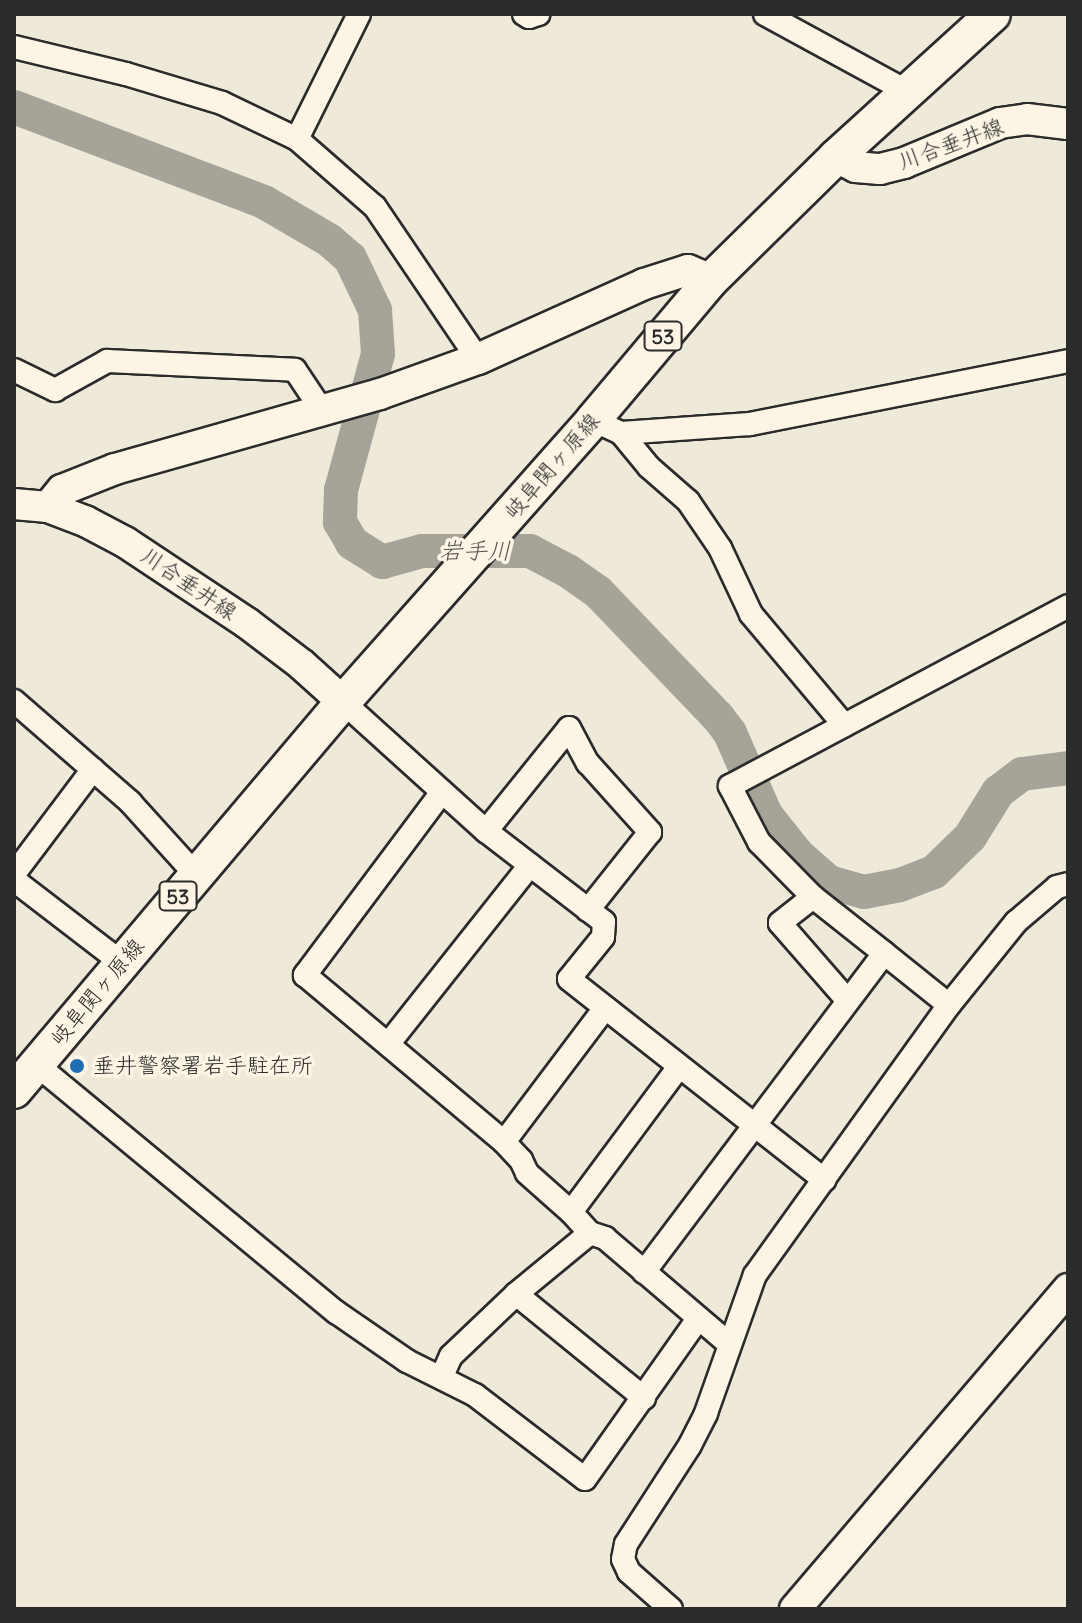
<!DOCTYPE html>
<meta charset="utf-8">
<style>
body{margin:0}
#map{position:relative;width:1082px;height:1623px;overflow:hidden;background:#efe9da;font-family:Delius,"Klee One",sans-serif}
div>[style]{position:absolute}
.river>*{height:34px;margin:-17px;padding:0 17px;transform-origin:17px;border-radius:17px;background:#a6a399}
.roads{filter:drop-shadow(2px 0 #2b2b2b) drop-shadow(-2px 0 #2b2b2b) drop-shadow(0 2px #2b2b2b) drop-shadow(0 -2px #2b2b2b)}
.street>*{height:22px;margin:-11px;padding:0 11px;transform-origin:11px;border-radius:11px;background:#fcf5e5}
.secondary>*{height:30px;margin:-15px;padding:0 15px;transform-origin:15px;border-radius:15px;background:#fcf5e5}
.primary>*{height:34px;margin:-17px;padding:0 17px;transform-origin:17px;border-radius:17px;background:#fcf5e5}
.dots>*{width:22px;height:22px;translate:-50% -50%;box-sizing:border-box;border:4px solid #fcf5e5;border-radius:50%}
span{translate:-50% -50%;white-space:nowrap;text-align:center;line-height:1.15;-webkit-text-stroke:7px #fcf5e5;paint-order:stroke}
.shield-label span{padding:2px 6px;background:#fcf5e5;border:2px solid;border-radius:6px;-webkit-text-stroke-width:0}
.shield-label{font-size:20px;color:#2b2b2b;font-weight:700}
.street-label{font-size:22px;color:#2b2b2b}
.poi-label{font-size:22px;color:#2b2b2b}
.left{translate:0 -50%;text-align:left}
.water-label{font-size:24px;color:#565552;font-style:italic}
.frame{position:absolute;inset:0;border:16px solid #2b2b2b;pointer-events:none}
</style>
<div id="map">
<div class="river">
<i style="left:14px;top:107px;width:267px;rotate:20.8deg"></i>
<i style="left:264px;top:202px;width:75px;rotate:30.3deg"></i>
<i style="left:329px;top:240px;width:28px;rotate:41deg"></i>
<i style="left:350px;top:258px;width:58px;rotate:64.3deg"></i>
<i style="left:375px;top:310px;width:44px;rotate:86.1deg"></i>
<i style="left:378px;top:354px;width:141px;rotate:105.2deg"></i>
<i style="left:341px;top:490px;width:32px;rotate:92deg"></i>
<i style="left:340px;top:522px;width:24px;rotate:60deg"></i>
<i style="left:352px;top:543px;width:36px;rotate:32deg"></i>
<i style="left:382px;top:562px;width:41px;rotate:-15.4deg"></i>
<i style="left:422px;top:551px;width:108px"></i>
<i style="left:530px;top:551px;width:43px;rotate:27.8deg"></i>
<i style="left:568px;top:571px;width:37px;rotate:35deg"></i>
<i style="left:598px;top:592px;width:173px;rotate:46.2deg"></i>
<i style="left:718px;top:717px;width:20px;rotate:53deg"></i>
<i style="left:730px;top:733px;width:90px;rotate:66.3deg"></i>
<i style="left:766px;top:815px;width:51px;rotate:51.3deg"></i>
<i style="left:798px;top:855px;width:41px;rotate:41.1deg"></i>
<i style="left:829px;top:882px;width:36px;rotate:16deg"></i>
<i style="left:864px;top:892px;width:37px;rotate:-11deg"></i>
<i style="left:900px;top:885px;width:36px;rotate:-21deg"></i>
<i style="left:934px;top:872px;width:50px;rotate:-44.2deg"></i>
<i style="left:970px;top:837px;width:53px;rotate:-58.1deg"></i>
<i style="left:998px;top:792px;width:30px;rotate:-37deg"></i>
<i style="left:1022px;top:774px;width:46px;rotate:-7.4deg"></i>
</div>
<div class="roads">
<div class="street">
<i style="left:524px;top:14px;width:6px;rotate:31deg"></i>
<i style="left:529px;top:17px;width:10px;rotate:-17deg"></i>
<i style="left:765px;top:14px;width:161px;rotate:28.6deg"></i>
<i style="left:14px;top:47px;width:115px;rotate:13.6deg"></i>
<i style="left:126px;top:74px;width:100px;rotate:16.8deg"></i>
<i style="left:222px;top:103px;width:83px;rotate:25.6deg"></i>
<i style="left:297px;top:139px;width:103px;rotate:41.1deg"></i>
<i style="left:375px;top:207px;width:184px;rotate:55.9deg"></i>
<i style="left:297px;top:139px;width:140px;rotate:-63.6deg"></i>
<i style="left:14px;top:370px;width:46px;rotate:26deg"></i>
<i style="left:55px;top:390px;width:60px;rotate:-29.1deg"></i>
<i style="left:107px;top:361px;width:188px;rotate:2.7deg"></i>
<i style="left:295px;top:370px;width:50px;rotate:56.3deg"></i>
<i style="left:593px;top:420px;width:31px;rotate:25deg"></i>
<i style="left:621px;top:433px;width:129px;rotate:-4deg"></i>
<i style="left:750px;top:424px;width:324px;rotate:-11.2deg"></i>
<i style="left:621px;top:433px;width:44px;rotate:50.5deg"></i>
<i style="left:649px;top:467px;width:52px;rotate:41.1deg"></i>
<i style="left:688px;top:501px;width:57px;rotate:55.8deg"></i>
<i style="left:720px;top:548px;width:73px;rotate:64.8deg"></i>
<i style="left:751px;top:614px;width:145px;rotate:50deg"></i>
<i style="left:14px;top:701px;width:154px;rotate:41deg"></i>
<i style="left:130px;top:802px;width:98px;rotate:47.9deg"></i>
<i style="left:343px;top:702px;width:193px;rotate:42.1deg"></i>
<i style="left:486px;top:831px;width:149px;rotate:37.6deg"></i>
<i style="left:604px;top:922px;width:15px;rotate:94deg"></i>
<i style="left:603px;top:937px;width:54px;rotate:129deg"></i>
<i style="left:569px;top:979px;width:325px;rotate:38.2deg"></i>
<i style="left:442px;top:792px;width:229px;rotate:126.8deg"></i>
<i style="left:305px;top:975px;width:260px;rotate:40deg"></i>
<i style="left:504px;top:1142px;width:168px;rotate:-53deg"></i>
<i style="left:486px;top:831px;width:132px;rotate:-51.1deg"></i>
<i style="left:569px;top:728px;width:40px;rotate:62deg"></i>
<i style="left:588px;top:763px;width:93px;rotate:48.1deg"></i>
<i style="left:650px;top:832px;width:100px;rotate:128.5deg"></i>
<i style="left:14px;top:874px;width:131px;rotate:-53deg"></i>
<i style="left:14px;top:880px;width:135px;rotate:37.5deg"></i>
<i style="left:813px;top:897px;width:42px;rotate:141.8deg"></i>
<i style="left:780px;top:923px;width:103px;rotate:48.9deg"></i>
<i style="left:884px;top:953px;width:90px;rotate:-141.7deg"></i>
<i style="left:813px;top:897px;width:77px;rotate:-134.5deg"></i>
<i style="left:759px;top:842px;width:63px;rotate:-117.4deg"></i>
<i style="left:730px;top:786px;width:383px;rotate:-28deg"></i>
<i style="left:389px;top:1043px;width:227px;rotate:-51.6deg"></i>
<i style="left:37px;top:1065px;width:388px;rotate:39.6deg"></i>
<i style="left:336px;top:1312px;width:86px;rotate:34.6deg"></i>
<i style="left:407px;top:1361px;width:76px;rotate:26.6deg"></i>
<i style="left:475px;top:1395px;width:138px;rotate:37.4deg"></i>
<i style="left:585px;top:1479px;width:196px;rotate:-54.8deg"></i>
<i style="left:678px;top:1068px;width:179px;rotate:126.6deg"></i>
<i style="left:571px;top:1212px;width:28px;rotate:48deg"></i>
<i style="left:590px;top:1233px;width:16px;rotate:18deg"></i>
<i style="left:605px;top:1238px;width:162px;rotate:40.5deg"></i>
<i style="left:504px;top:1142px;width:25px;rotate:47deg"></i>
<i style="left:521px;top:1160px;width:14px;rotate:65deg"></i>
<i style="left:527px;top:1173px;width:59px;rotate:41.6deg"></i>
<i style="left:644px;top:1272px;width:399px;rotate:-53deg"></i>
<i style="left:884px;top:953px;width:83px;rotate:38.7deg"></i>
<i style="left:516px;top:1294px;width:165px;rotate:39.1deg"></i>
<i style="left:442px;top:1376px;width:22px;rotate:-66deg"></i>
<i style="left:451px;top:1356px;width:90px;rotate:-43.6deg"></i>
<i style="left:516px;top:1294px;width:96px;rotate:-39.5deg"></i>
<i style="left:671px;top:1609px;width:56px;rotate:-138.6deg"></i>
<i style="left:629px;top:1572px;width:14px;rotate:-115deg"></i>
<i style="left:623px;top:1559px;width:15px;rotate:-79deg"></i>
<i style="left:626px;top:1544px;width:118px;rotate:-57.1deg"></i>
<i style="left:690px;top:1445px;width:36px;rotate:-63deg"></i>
<i style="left:706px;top:1413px;width:146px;rotate:-70.5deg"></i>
<i style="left:755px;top:1275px;width:332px;rotate:-54.3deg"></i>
<i style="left:949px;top:1005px;width:107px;rotate:-51.1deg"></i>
<i style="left:1016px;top:922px;width:54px;rotate:-40.5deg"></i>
<i style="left:1057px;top:887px;width:11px;rotate:-15deg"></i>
</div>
<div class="secondary">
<i style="left:836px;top:157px;width:22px;rotate:27deg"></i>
<i style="left:856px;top:167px;width:24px;rotate:5deg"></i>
<i style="left:880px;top:169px;width:25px;rotate:-14deg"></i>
<i style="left:904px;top:163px;width:104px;rotate:-22.6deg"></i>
<i style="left:1000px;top:123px;width:27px;rotate:-8deg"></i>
<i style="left:1027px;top:119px;width:41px;rotate:7deg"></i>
<i style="left:14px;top:504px;width:34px;rotate:5deg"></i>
<i style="left:48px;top:507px;width:40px;rotate:21deg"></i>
<i style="left:85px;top:521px;width:45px;rotate:27.7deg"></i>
<i style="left:125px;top:542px;width:146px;rotate:33.6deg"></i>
<i style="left:247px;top:623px;width:68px;rotate:37.2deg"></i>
<i style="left:301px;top:664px;width:57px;rotate:42.1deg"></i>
<i style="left:48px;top:507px;width:22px;rotate:-51deg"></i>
<i style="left:62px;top:490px;width:57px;rotate:-21.6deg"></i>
<i style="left:115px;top:469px;width:275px;rotate:-15.8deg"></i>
<i style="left:380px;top:394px;width:104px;rotate:-19.7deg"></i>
<i style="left:478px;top:359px;width:182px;rotate:-24.3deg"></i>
<i style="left:644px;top:284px;width:46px;rotate:-17.7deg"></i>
<i style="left:688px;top:270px;width:25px;rotate:23deg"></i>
<i style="left:795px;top:1609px;width:421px;rotate:-49.5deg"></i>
</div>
<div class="primary">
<i style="left:14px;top:1091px;width:509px;rotate:-49.78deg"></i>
<i style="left:343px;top:702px;width:377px;rotate:-48.4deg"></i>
<i style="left:593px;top:420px;width:183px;rotate:-49.9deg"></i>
<i style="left:711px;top:280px;width:175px;rotate:-44.5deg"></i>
<i style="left:836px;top:157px;width:212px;rotate:-42.3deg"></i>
</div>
</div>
<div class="dots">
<i style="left:77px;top:1066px;background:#1f6fb2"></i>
</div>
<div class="shield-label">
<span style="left:663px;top:336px">53</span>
<span style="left:178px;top:896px">53</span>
</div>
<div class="street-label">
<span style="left:951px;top:144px;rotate:-20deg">川合垂井線</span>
<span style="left:552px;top:466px;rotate:-49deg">岐阜関ヶ原線</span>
<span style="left:189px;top:584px;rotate:34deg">川合垂井線</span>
<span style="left:97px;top:992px;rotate:-50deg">岐阜関ヶ原線</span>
</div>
<div class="poi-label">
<span class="left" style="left:93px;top:1066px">垂井警察署岩手駐在所</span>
</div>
<div class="water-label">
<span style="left:475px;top:551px">岩手川</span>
</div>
<div class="frame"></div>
</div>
